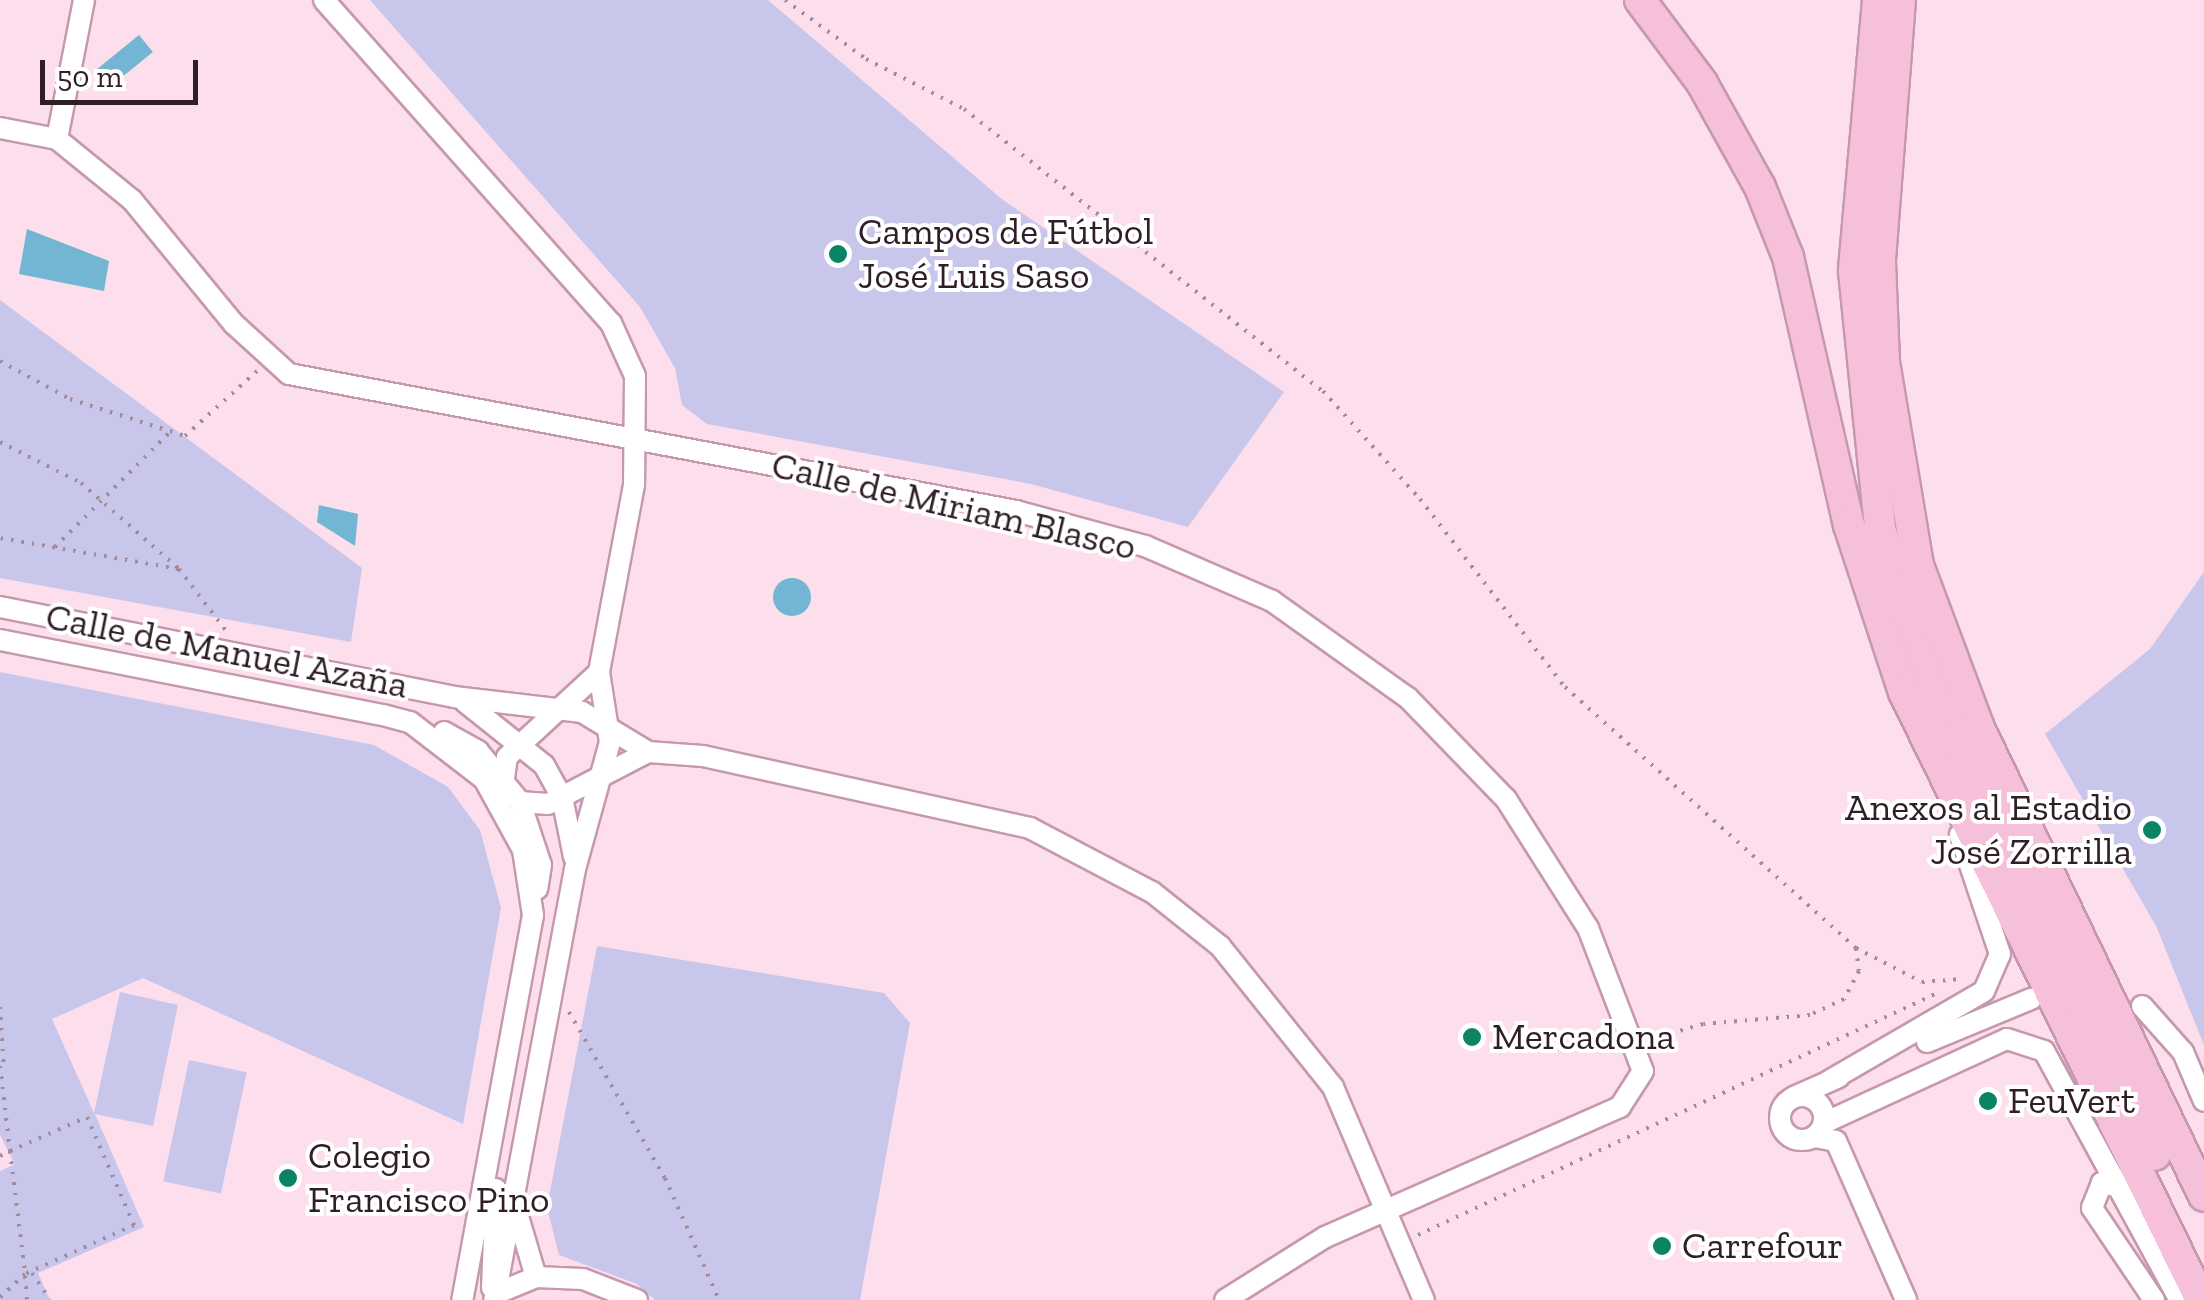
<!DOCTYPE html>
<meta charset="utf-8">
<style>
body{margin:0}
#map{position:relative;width:2204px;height:1300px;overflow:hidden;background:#fcdeec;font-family:"Zilla Slab",serif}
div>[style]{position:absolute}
.green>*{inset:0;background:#c9c6ec;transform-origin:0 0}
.water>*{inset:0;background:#73b6d3;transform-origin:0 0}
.round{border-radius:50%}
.path>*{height:4px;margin-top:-2px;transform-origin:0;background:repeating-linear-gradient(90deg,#a38a96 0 2.5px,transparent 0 10.5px)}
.roads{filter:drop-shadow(2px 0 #c698ae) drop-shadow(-2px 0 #c698ae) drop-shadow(0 2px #c698ae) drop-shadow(0 -2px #c698ae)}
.minor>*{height:20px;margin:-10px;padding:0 10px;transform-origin:10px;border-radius:10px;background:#fff}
.minor>.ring{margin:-10px;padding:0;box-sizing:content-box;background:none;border:20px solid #fff;border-radius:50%}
.highway>*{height:30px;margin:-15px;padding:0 15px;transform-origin:15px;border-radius:15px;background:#f6c0da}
.dots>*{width:28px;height:28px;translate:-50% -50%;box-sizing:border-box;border:5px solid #fff;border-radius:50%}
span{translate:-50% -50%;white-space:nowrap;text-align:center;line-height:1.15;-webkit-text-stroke:8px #fff;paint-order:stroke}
.poi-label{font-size:38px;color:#301e27}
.left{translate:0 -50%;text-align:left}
.right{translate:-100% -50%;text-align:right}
.street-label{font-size:38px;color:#301e27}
.scale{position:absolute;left:40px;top:60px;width:158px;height:45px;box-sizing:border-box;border:5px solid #301e27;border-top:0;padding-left:12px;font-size:30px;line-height:35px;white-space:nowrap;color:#301e27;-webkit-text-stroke:8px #fff;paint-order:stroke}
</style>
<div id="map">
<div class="green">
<i style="clip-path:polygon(370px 0,768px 0,1003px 200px,1284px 392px,1188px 527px,1031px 484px,707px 424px,682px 405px,675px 368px,640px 307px)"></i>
<i style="clip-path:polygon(0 300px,362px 568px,351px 642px,0 578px)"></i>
<i style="clip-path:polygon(2204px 572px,2204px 1045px,2156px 926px,2045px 734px,2150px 649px)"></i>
<i style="clip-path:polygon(0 672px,374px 745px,448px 787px,480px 830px,501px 908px,463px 1124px,143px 978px,52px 1019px,94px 1113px,120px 992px,178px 1005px,153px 1126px,95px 1114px,144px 1227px,38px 1273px,50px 1300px,0 1300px,0 1171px,15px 1164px,0 1135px)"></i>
<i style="clip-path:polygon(597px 946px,884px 993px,910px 1023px,860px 1300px,655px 1300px,637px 1284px,559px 1255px,547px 1207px)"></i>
<i style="left:189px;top:1060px;width:59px;height:124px;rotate:12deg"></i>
</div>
<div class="water">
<i style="left:139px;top:35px;width:22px;height:59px;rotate:51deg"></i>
<i style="clip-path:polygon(27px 229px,109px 261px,104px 291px,19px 274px)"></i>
<i style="clip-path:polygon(319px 505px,358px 514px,355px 546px,317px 522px)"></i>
<i class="round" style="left:773px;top:578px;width:38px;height:38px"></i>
</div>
<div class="path">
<i style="left:785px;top:0;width:100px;rotate:36.1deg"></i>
<i style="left:866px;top:59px;width:110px;rotate:27deg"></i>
<i style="left:964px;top:109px;width:457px;rotate:38.2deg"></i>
<i style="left:1323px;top:391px;width:145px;rotate:48.1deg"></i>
<i style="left:1420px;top:499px;width:237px;rotate:52.4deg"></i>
<i style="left:1565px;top:687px;width:391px;rotate:41.9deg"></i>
<i style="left:1856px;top:948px;width:23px;rotate:83deg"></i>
<i style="left:1859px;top:971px;width:32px;rotate:118deg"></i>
<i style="left:1844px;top:999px;width:38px;rotate:155deg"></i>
<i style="left:1810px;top:1015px;width:107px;rotate:175.2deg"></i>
<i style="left:1703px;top:1024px;width:53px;rotate:163.6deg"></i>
<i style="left:0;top:361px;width:80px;rotate:28.5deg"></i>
<i style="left:70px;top:399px;width:121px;rotate:17.8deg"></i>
<i style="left:185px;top:436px;width:97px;rotate:-42.1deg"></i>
<i style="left:0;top:442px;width:91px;rotate:26.8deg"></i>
<i style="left:81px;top:483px;width:130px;rotate:41.3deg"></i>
<i style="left:179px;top:569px;width:182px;rotate:-170.2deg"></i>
<i style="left:55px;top:547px;width:164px;rotate:-45deg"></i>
<i style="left:179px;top:569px;width:79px;rotate:52.7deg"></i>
<i style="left:1856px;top:948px;width:74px;rotate:27.3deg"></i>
<i style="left:1922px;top:982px;width:40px;rotate:-4.3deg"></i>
<i style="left:0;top:1007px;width:63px;rotate:86.4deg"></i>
<i style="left:569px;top:1012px;width:192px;rotate:60deg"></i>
<i style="left:665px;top:1178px;width:133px;rotate:66.1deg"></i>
<i style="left:0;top:1066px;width:86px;rotate:83.3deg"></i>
<i style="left:10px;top:1151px;width:84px;rotate:-23.8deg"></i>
<i style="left:87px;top:1117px;width:118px;rotate:66.5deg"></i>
<i style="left:134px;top:1225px;width:120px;rotate:155.8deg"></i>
<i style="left:25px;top:1274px;width:34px;rotate:137deg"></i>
<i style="left:0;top:1156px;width:11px;rotate:-27deg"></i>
<i style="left:10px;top:1151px;width:124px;rotate:83deg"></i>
<i style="left:1418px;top:1235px;width:570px;rotate:-24.99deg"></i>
<i style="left:32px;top:1273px;width:32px;rotate:56deg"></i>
<i style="left:25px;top:1276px;width:24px;rotate:85deg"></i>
</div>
<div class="roads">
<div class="minor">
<i style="left:324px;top:0;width:432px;rotate:48.4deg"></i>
<i style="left:611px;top:323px;width:58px;rotate:65.6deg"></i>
<i style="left:635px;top:376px;width:109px;rotate:90.5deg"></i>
<i style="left:634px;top:485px;width:190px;rotate:100.6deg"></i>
<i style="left:599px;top:672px;width:71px;rotate:81.1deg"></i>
<i style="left:610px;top:742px;width:132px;rotate:105.4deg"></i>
<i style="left:575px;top:869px;width:439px;rotate:100.6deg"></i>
<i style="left:0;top:128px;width:58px;rotate:10.9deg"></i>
<i style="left:57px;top:139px;width:97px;rotate:39.1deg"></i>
<i style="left:132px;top:200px;width:161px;rotate:50.6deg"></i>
<i style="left:234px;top:324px;width:74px;rotate:42.3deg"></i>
<i style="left:289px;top:374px;width:740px;rotate:10.67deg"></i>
<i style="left:1016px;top:511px;width:134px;rotate:15.2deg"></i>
<i style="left:1145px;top:546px;width:138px;rotate:23.4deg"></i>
<i style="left:1272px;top:601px;width:167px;rotate:35.5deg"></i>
<i style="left:1408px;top:698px;width:141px;rotate:45.9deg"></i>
<i style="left:1506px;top:799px;width:153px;rotate:57.6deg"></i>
<i style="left:1588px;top:928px;width:153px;rotate:69deg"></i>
<i style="left:1643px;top:1071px;width:43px;rotate:122.6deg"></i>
<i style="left:1620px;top:1107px;width:322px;rotate:156.2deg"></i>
<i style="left:1325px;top:1237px;width:118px;rotate:147.8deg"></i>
<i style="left:57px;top:139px;width:142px;rotate:-79deg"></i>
<i style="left:0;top:607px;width:463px;rotate:11.2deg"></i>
<i style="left:454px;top:697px;width:129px;rotate:6.7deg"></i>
<i style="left:582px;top:712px;width:77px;rotate:31.2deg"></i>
<i style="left:0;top:640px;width:390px;rotate:11.1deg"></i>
<i style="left:383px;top:715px;width:28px;rotate:15deg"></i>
<i style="left:410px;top:722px;width:93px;rotate:37.6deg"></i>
<i style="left:484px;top:779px;width:81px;rotate:61.2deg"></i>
<i style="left:523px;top:850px;width:66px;rotate:81.3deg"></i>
<i style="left:533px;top:915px;width:391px;rotate:100.4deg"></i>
<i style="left:465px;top:702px;width:101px;rotate:38.6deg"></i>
<i style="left:544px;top:765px;width:37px;rotate:61deg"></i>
<i style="left:562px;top:797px;width:61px;rotate:78.7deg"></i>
<i style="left:444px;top:732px;width:39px;rotate:29deg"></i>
<i style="left:478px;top:751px;width:66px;rotate:50.5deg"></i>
<i style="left:520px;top:802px;width:66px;rotate:71.6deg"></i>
<i style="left:541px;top:865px;width:24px;rotate:99deg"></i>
<i style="left:504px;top:778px;width:21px;rotate:-82deg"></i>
<i style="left:507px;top:757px;width:125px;rotate:-42.7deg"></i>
<i style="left:520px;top:802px;width:28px;rotate:4deg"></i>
<i style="left:548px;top:804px;width:113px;rotate:-27.5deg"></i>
<i style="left:648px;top:752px;width:55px;rotate:4.2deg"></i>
<i style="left:703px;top:756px;width:335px;rotate:12.4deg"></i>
<i style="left:1030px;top:828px;width:138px;rotate:27.7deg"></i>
<i style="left:1152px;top:892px;width:87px;rotate:38.5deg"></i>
<i style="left:1220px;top:946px;width:181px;rotate:51.3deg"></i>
<i style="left:1333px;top:1087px;width:232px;rotate:66.9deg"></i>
<i style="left:2142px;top:1006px;width:62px;rotate:48.3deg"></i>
<i style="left:2183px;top:1052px;width:53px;rotate:66.8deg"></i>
<i style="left:1927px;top:1042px;width:113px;rotate:-22.5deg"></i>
<i style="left:1829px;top:1081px;width:179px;rotate:-30.1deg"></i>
<i style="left:1984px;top:991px;width:40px;rotate:-66.6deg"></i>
<i style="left:2000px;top:954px;width:126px;rotate:-108.6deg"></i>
<i class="ring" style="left:1780px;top:1096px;width:24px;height:24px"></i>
<i style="left:1794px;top:1097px;width:49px;rotate:-24deg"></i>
<i style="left:1824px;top:1123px;width:201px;rotate:-24.7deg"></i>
<i style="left:2007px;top:1039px;width:39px;rotate:18deg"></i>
<i style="left:2044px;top:1051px;width:284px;rotate:61.4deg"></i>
<i style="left:1814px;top:1137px;width:22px;rotate:10deg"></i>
<i style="left:1836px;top:1141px;width:174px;rotate:66.2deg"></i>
<i style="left:2124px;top:1188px;width:23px;rotate:-167deg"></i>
<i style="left:2102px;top:1183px;width:27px;rotate:112deg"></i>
<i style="left:2092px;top:1208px;width:111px;rotate:56deg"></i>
<i style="left:517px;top:1213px;width:67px;rotate:73.5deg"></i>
<i style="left:536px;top:1277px;width:47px;rotate:2.4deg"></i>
<i style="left:583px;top:1279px;width:58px;rotate:21.3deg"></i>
<i style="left:492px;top:1288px;width:99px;rotate:-87.7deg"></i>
<i style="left:495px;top:1294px;width:44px;rotate:-22.5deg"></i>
</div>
<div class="highway">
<i style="left:1640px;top:0;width:104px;rotate:53.2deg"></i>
<i style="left:1702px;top:83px;width:119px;rotate:60.9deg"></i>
<i style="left:1760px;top:187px;width:75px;rotate:68.2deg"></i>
<i style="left:1788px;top:257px;width:275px;rotate:77.2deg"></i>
<i style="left:1849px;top:525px;width:176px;rotate:71.8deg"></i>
<i style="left:1904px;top:692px;width:677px;rotate:63.97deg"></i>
<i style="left:1878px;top:0;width:272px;rotate:95.1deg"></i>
<i style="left:1854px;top:271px;width:259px;rotate:84.2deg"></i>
<i style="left:1880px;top:529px;width:221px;rotate:71.2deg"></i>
<i style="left:1951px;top:738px;width:464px;rotate:63.9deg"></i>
<i style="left:1900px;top:0;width:263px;rotate:94.4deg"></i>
<i style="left:1880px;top:262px;width:100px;rotate:87.7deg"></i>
<i style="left:1884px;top:362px;width:206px;rotate:80.5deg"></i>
<i style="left:1918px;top:565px;width:174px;rotate:69.5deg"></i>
<i style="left:1979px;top:728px;width:519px;rotate:64.32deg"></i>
</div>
</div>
<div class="dots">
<i style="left:838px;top:254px;background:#0b8465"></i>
<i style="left:2152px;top:830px;background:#0b8465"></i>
<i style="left:1472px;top:1037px;background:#0b8465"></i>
<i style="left:1988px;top:1101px;background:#0b8465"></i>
<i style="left:288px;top:1178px;background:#0b8465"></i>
<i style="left:1662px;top:1246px;background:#0b8465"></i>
</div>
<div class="poi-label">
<span class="left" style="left:858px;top:254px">Campos de Fútbol<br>José Luis Saso</span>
<span class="right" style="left:2132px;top:830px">Anexos al Estadio<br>José Zorrilla</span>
<span class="left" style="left:1492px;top:1037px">Mercadona</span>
<span class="left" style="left:2008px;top:1101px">FeuVert</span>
<span class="left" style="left:308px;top:1178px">Colegio<br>Francisco Pino</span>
<span class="left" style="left:1682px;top:1246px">Carrefour</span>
</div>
<div class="street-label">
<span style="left:954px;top:506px;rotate:13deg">Calle de Miriam Blasco</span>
<span style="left:227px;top:651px;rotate:11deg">Calle de Manuel Azaña</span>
</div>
<div class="scale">50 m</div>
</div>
